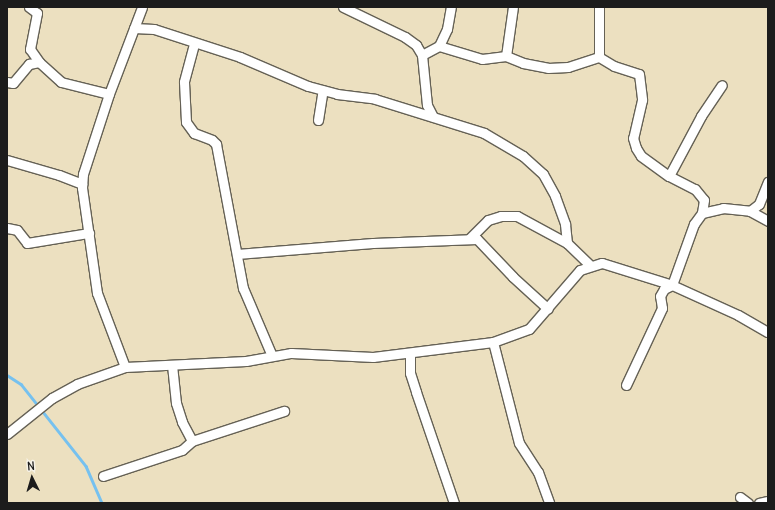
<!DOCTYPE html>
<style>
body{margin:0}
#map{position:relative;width:775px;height:510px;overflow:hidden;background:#ece0c0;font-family:Delius,sans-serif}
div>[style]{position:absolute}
.stream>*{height:2.5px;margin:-1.25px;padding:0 1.25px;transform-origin:1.25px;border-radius:1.25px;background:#76c1ef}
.roads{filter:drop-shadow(1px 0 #656155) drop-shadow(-1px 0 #656155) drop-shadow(0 1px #656155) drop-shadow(0 -1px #656155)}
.minor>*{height:9px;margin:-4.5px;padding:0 4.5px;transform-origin:4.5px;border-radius:4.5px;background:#fff}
span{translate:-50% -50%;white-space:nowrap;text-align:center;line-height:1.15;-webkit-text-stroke:3.5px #f7f3e8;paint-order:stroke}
.frame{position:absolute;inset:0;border:8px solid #1c1c1c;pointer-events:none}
.north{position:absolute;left:12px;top:458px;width:40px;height:40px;-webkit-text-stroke:3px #f7f3e8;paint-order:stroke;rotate:355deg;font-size:11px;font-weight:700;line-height:16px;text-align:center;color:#1c1c1c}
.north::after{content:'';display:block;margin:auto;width:14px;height:18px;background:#1c1c1c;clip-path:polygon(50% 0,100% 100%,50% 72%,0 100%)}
</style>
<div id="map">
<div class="stream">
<i style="left:7px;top:375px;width:17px;rotate:33deg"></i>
<i style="left:21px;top:384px;width:105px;rotate:51.6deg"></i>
<i style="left:86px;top:466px;width:40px;rotate:66.6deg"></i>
</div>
<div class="roads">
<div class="minor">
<i style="left:29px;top:7px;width:10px;rotate:37deg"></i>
<i style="left:37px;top:13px;width:37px;rotate:101deg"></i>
<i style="left:30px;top:49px;width:16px;rotate:55deg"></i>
<i style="left:39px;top:62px;width:30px;rotate:42deg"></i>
<i style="left:61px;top:82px;width:49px;rotate:14deg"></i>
<i style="left:343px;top:7px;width:69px;rotate:25.8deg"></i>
<i style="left:405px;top:37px;width:14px;rotate:36deg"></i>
<i style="left:416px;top:45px;width:12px;rotate:59deg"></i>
<i style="left:422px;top:55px;width:50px;rotate:84.3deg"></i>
<i style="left:427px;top:105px;width:13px;rotate:63deg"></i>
<i style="left:134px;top:28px;width:20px;rotate:3deg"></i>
<i style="left:154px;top:29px;width:90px;rotate:18deg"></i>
<i style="left:240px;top:57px;width:74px;rotate:23.1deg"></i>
<i style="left:308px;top:86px;width:30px;rotate:15deg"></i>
<i style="left:337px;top:94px;width:38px;rotate:7deg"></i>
<i style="left:375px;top:99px;width:114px;rotate:17.3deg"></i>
<i style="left:484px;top:133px;width:45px;rotate:30.5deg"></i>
<i style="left:523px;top:156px;width:27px;rotate:42deg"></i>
<i style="left:543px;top:174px;width:25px;rotate:61deg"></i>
<i style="left:555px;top:196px;width:30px;rotate:70deg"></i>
<i style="left:565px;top:224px;width:19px;rotate:84deg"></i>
<i style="left:194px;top:44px;width:39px;rotate:105deg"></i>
<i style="left:184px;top:82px;width:40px;rotate:87.1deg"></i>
<i style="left:186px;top:122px;width:14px;rotate:54deg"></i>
<i style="left:194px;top:133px;width:19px;rotate:21deg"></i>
<i style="left:212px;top:140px;width:6px;rotate:45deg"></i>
<i style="left:216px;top:144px;width:147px;rotate:79.4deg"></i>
<i style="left:243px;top:288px;width:74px;rotate:66.9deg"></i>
<i style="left:439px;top:46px;width:45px;rotate:16.8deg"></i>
<i style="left:482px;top:59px;width:24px;rotate:-7deg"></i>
<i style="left:506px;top:56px;width:18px;rotate:22deg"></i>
<i style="left:523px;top:63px;width:25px;rotate:11deg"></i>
<i style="left:548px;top:68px;width:20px;rotate:-3deg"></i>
<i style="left:568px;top:67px;width:33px;rotate:-18deg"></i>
<i style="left:599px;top:57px;width:17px;rotate:31deg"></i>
<i style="left:614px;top:66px;width:26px;rotate:18deg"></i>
<i style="left:639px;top:74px;width:26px;rotate:83deg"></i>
<i style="left:642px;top:100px;width:39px;rotate:103deg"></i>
<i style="left:633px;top:138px;width:10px;rotate:73deg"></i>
<i style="left:636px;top:148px;width:9px;rotate:58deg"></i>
<i style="left:641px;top:156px;width:34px;rotate:36deg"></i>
<i style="left:669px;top:176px;width:29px;rotate:27deg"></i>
<i style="left:695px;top:189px;width:14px;rotate:51deg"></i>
<i style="left:704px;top:200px;width:13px;rotate:99deg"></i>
<i style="left:422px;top:55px;width:19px;rotate:-28deg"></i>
<i style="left:439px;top:46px;width:19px;rotate:-65deg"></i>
<i style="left:447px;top:29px;width:22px;rotate:-80deg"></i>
<i style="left:506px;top:56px;width:49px;rotate:-81.9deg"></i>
<i style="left:599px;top:57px;width:50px;rotate:-90deg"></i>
<i style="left:7px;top:82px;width:6px;rotate:9deg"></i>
<i style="left:13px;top:83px;width:25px;rotate:-50deg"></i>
<i style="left:29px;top:64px;width:10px;rotate:-11deg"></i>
<i style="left:318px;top:120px;width:30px;rotate:-81deg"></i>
<i style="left:7px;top:160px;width:54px;rotate:16.1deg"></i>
<i style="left:59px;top:175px;width:25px;rotate:21deg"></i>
<i style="left:669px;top:176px;width:68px;rotate:-61.9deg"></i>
<i style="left:701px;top:116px;width:37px;rotate:-56deg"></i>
<i style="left:750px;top:211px;width:11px;rotate:-38deg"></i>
<i style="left:759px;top:204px;width:24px;rotate:-68deg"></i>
<i style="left:7px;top:228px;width:10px;rotate:11deg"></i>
<i style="left:17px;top:230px;width:16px;rotate:52deg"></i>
<i style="left:27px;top:243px;width:63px;rotate:-9.2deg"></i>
<i style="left:469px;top:239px;width:27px;rotate:-45deg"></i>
<i style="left:488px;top:220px;width:14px;rotate:-17deg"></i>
<i style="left:501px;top:216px;width:16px"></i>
<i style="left:517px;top:216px;width:57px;rotate:28.4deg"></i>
<i style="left:567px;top:243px;width:32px;rotate:44deg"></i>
<i style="left:237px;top:254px;width:136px;rotate:-4.6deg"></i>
<i style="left:373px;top:243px;width:104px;rotate:-2.2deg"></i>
<i style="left:477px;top:239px;width:52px;rotate:46.5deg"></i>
<i style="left:513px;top:277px;width:47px;rotate:42.4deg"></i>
<i style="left:493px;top:342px;width:104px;rotate:75.6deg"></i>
<i style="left:519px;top:443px;width:35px;rotate:57deg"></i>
<i style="left:538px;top:472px;width:33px;rotate:70deg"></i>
<i style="left:410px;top:354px;width:19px;rotate:90deg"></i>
<i style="left:410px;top:373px;width:20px;rotate:72deg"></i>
<i style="left:416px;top:392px;width:117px;rotate:71.1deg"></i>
<i style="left:172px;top:365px;width:38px;rotate:84deg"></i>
<i style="left:176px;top:403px;width:20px;rotate:72deg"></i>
<i style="left:182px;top:422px;width:21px;rotate:62deg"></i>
<i style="left:125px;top:367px;width:79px;rotate:-110.7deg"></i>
<i style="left:97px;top:293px;width:106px;rotate:-98.1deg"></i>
<i style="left:82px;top:188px;width:14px;rotate:-86deg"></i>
<i style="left:83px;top:174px;width:84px;rotate:-72deg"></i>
<i style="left:109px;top:94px;width:93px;rotate:-69.2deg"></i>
<i style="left:626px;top:385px;width:85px;rotate:-64.9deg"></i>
<i style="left:662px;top:308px;width:12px;rotate:-99deg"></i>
<i style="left:660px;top:296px;width:8px;rotate:-60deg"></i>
<i style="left:664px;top:289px;width:9px;rotate:-27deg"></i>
<i style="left:672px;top:285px;width:65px;rotate:-70.2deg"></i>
<i style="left:694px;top:224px;width:14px;rotate:-54deg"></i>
<i style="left:702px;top:213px;width:22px;rotate:-13deg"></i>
<i style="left:723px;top:208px;width:27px;rotate:6deg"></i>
<i style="left:750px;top:211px;width:21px;rotate:29deg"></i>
<i style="left:7px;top:434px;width:58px;rotate:-38.7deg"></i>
<i style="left:52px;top:398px;width:29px;rotate:-29deg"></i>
<i style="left:77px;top:384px;width:51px;rotate:-19.5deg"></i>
<i style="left:125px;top:367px;width:121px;rotate:-2.8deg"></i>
<i style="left:246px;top:361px;width:46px;rotate:-10.1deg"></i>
<i style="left:291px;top:353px;width:82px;rotate:2.8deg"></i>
<i style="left:373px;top:357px;width:121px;rotate:-7.1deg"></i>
<i style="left:493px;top:342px;width:38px;rotate:-20deg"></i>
<i style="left:529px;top:329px;width:78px;rotate:-49.2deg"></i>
<i style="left:580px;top:270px;width:23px;rotate:-18deg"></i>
<i style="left:602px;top:263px;width:73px;rotate:17.4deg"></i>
<i style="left:672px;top:285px;width:72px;rotate:24.4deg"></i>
<i style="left:738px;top:315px;width:34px;rotate:30deg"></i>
<i style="left:103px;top:476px;width:83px;rotate:-18.2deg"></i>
<i style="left:182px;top:450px;width:13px;rotate:-42deg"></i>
<i style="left:192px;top:441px;width:97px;rotate:-18.1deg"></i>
<i style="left:740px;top:497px;width:10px;rotate:37deg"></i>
<i style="left:759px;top:503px;width:9px;rotate:-13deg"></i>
</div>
</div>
<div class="frame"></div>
<div class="north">N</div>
</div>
